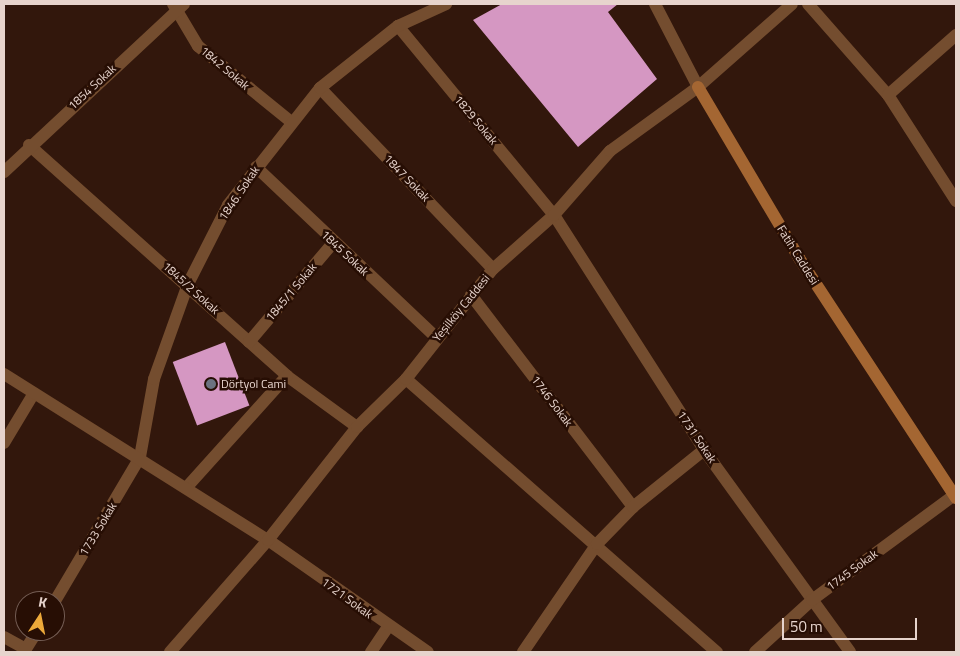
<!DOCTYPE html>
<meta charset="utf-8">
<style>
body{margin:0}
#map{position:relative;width:960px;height:656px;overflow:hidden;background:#32170c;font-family:"Titillium Web",sans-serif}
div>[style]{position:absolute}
.building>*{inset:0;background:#d597c2;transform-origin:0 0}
.minor>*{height:12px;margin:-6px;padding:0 6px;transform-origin:6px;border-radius:6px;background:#744d2f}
.tertiary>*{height:12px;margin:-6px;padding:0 6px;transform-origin:6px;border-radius:6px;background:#744d2f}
.secondary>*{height:12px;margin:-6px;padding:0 6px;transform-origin:6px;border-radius:6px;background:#a46632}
.dots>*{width:14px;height:14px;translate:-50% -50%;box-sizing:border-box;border:2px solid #270e04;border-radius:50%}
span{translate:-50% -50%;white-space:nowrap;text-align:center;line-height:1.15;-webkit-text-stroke:5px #270e04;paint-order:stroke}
.street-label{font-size:12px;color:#e7d4cd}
.poi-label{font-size:12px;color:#e7d4cd}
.left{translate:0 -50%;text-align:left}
.frame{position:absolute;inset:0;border:5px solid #e7d4cd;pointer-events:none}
.north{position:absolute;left:15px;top:591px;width:50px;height:50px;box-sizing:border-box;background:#270e04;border:1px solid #745d54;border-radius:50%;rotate:11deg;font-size:14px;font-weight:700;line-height:20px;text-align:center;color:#e7d4cd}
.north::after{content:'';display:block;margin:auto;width:18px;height:22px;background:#eca93a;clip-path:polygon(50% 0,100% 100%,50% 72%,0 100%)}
.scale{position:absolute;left:782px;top:618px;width:135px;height:22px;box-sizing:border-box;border:2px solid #e7d4cd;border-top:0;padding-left:6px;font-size:15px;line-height:18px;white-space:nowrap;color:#e7d4cd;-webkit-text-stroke:4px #270e04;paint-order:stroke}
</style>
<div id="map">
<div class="building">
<i style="clip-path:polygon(502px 4px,618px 4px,608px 12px,657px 79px,578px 147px,473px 20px)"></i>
<i style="left:225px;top:342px;width:68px;height:56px;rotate:69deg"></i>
</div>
<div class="minor">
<i style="left:173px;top:4px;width:49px;rotate:59.2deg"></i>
<i style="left:198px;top:46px;width:119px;rotate:39.2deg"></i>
<i style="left:808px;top:4px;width:121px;rotate:48.7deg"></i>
<i style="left:888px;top:95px;width:126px;rotate:57.3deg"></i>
<i style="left:398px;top:26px;width:245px;rotate:50.5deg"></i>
<i style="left:554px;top:215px;width:279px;rotate:57.4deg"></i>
<i style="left:704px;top:450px;width:249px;rotate:54.1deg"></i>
<i style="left:320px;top:88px;width:250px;rotate:46.3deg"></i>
<i style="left:888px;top:95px;width:91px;rotate:-41.4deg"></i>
<i style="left:29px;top:145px;width:346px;rotate:41.8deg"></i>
<i style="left:287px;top:376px;width:87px;rotate:36.1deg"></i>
<i style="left:256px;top:167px;width:249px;rotate:43.4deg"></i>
<i style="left:4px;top:172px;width:246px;rotate:-43deg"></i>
<i style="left:471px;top:295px;width:267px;rotate:52.6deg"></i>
<i style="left:249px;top:342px;width:130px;rotate:-49.7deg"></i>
<i style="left:406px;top:379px;width:414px;rotate:41.3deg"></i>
<i style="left:4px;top:443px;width:58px;rotate:-59deg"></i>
<i style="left:186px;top:488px;width:151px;rotate:-48deg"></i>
<i style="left:55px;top:601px;width:167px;rotate:-59.4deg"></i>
<i style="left:140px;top:457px;width:79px;rotate:-79.8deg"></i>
<i style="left:154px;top:379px;width:101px;rotate:-70.3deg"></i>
<i style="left:188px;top:284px;width:89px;rotate:-63.1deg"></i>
<i style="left:228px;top:205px;width:149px;rotate:-51.8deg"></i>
<i style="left:320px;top:88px;width:100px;rotate:-38.5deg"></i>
<i style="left:398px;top:26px;width:53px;rotate:-24.6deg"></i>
<i style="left:4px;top:637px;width:25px;rotate:29deg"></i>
<i style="left:24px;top:652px;width:25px;rotate:-58deg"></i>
<i style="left:371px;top:652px;width:30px;rotate:-56deg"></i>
<i style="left:523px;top:652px;width:131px;rotate:-55.6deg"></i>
<i style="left:597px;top:544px;width:52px;rotate:-45.8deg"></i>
<i style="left:633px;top:507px;width:91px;rotate:-38.8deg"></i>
<i style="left:755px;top:652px;width:77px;rotate:-42.4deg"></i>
<i style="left:812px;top:600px;width:179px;rotate:-36.4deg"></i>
</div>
<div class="tertiary">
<i style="left:655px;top:4px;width:93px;rotate:62.6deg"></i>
<i style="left:4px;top:374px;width:312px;rotate:32.2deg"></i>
<i style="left:268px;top:540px;width:195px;rotate:35deg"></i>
<i style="left:170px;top:652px;width:149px;rotate:-48.8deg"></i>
<i style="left:268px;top:540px;width:144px;rotate:-51.8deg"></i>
<i style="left:357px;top:427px;width:69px;rotate:-44.4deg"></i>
<i style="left:406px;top:379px;width:140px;rotate:-51.7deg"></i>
<i style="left:493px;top:269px;width:81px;rotate:-41.5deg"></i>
<i style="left:554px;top:215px;width:85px;rotate:-48.8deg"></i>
<i style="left:610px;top:151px;width:109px;rotate:-36deg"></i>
<i style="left:698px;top:87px;width:125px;rotate:-41.4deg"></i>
</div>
<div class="secondary">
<i style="left:698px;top:87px;width:199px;rotate:59.4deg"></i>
<i style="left:799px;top:258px;width:287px;rotate:56.8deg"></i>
</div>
<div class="dots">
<i style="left:211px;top:384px;background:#6b7280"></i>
</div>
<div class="street-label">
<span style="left:225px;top:68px;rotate:40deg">1842 Sokak</span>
<span style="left:92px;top:87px;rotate:-43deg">1854 Sokak</span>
<span style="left:476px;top:120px;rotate:50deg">1829 Sokak</span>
<span style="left:407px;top:178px;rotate:46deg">1847 Sokak</span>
<span style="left:239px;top:193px;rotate:-56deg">1846. Sokak</span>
<span style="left:345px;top:253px;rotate:43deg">1845 Sokak</span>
<span style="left:798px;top:255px;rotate:58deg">Fatih Caddesi</span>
<span style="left:191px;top:288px;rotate:42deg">1845/2 Sokak</span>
<span style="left:291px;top:292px;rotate:-50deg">1845/1 Sokak</span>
<span style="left:461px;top:308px;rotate:-51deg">Yeşilköy Caddesi</span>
<span style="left:552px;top:401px;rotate:53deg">1746 Sokak</span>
<span style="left:697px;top:437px;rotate:56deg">1731 Sokak</span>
<span style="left:98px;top:529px;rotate:-59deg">1733 Sokak</span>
<span style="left:852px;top:570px;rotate:-36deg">1745 Sokak</span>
<span style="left:347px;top:598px;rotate:36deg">1721 Sokak</span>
</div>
<div class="poi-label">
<span class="left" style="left:221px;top:384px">Dörtyol Cami</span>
</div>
<div class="frame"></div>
<div class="north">K</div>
<div class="scale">50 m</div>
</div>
